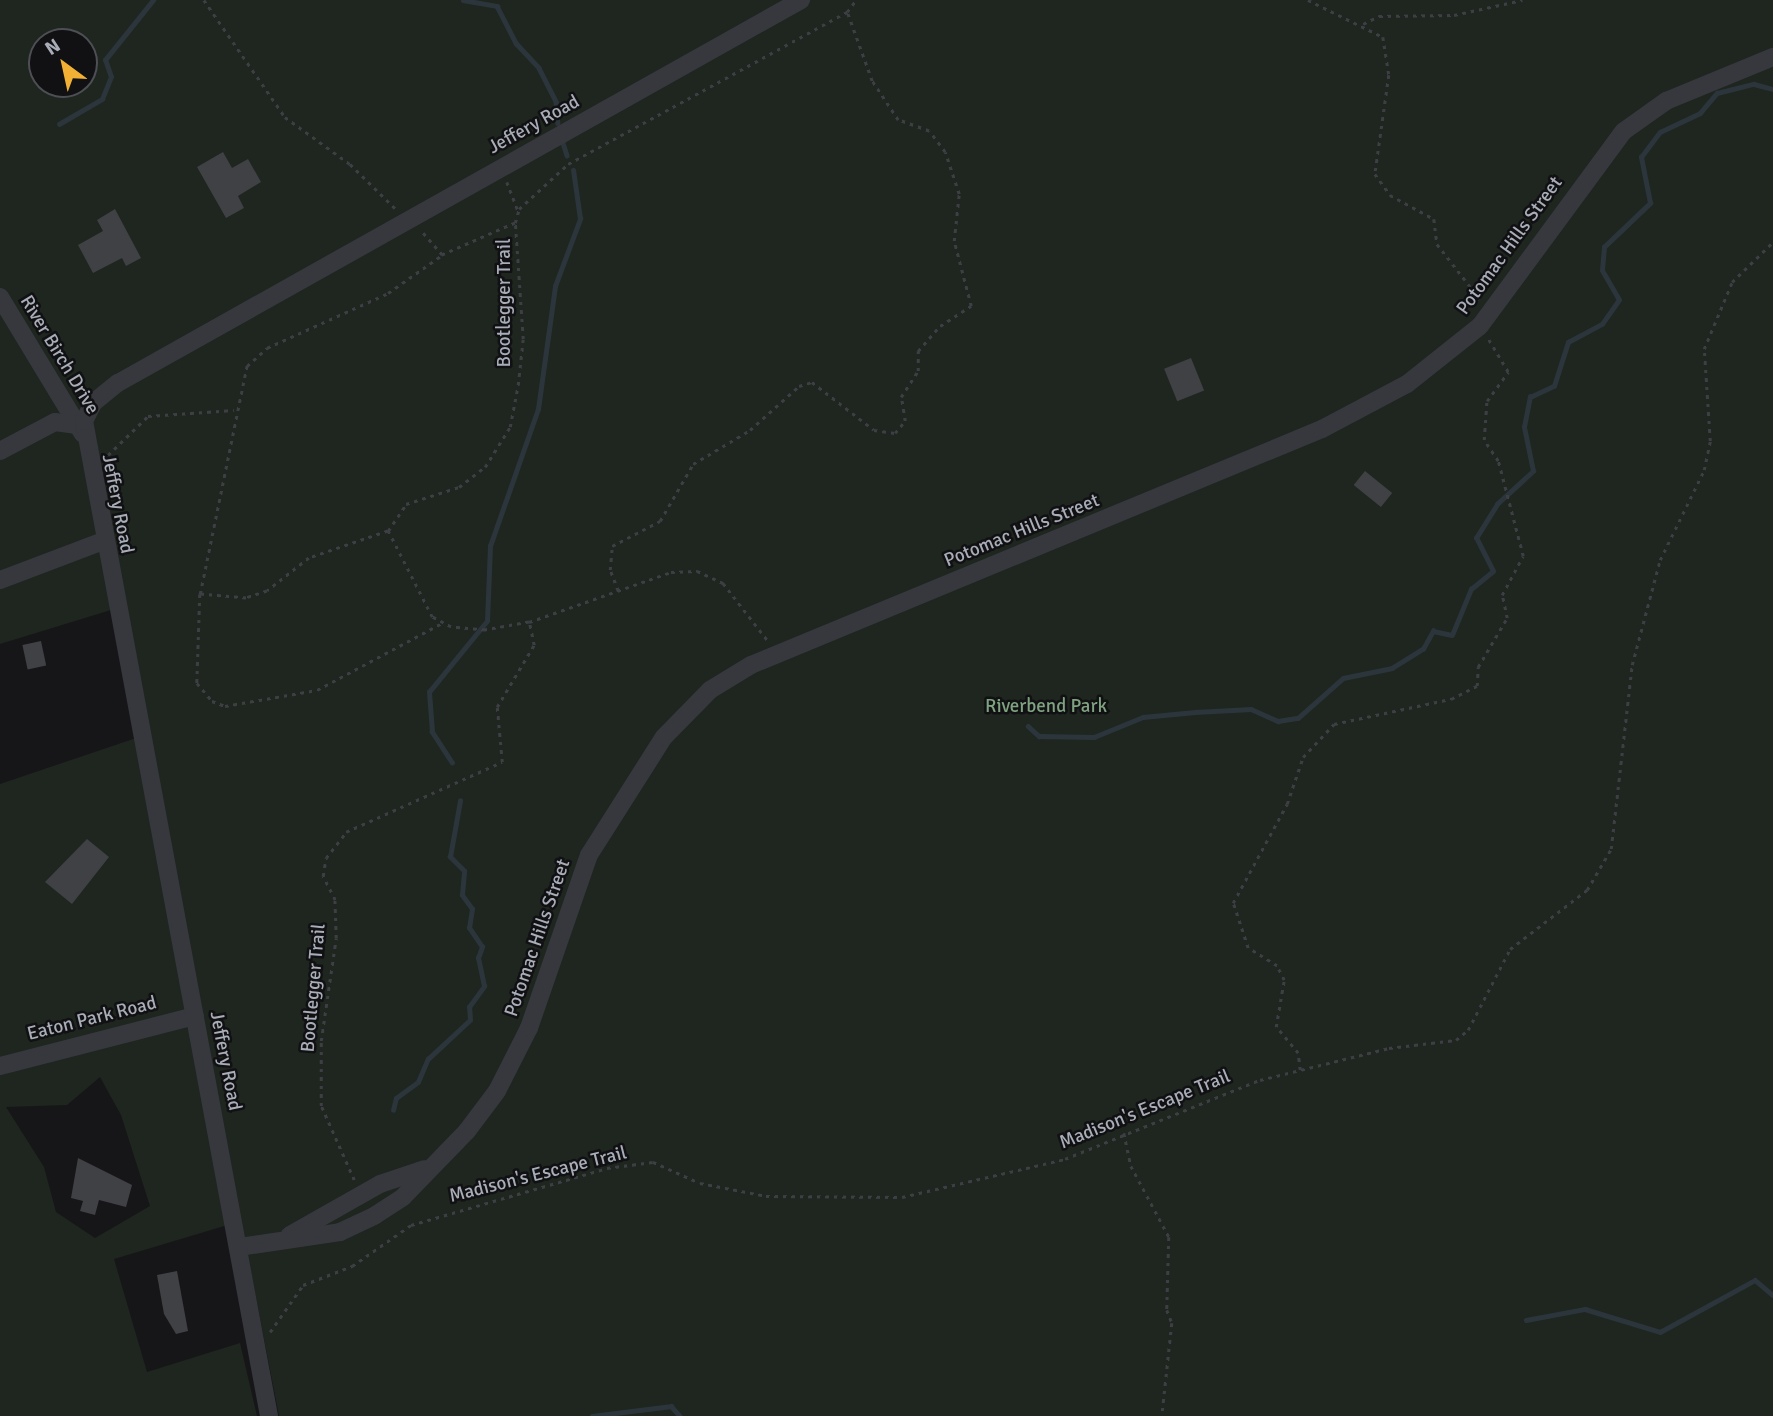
<!DOCTYPE html>
<style>
body{margin:0}
#map{position:relative;width:1773px;height:1416px;overflow:hidden;background:#161618;font-family:Signika,sans-serif}
div>[style]{position:absolute}
.green>*{inset:0;background:#1e261f}
.stream>*{height:4.5px;margin:-2.25px;padding:0 2.25px;transform-origin:2.25px;border-radius:2.25px;background:#2c353c}
.building>*{inset:0;background:#404145;transform-origin:0 0}
.path>*{height:2.5px;margin-top:-1.25px;transform-origin:0;background:repeating-linear-gradient(90deg,#3d3f44 0 3.5px,transparent 0 8.5px)}
.minor>*{height:18px;margin:-9px;padding:0 9px;transform-origin:9px;border-radius:9px;background:#37383d}
span{translate:-50% -50%;white-space:nowrap;text-align:center;line-height:1.15;-webkit-text-stroke:5px #111113;paint-order:stroke}
.street-label{font-size:19px;color:#a8adb8}
.park-label{font-size:19px;color:#7fa381}
.north{position:absolute;left:28px;top:28px;width:70px;height:70px;box-sizing:border-box;background:#111113;border:2px solid #4d4f55;border-radius:50%;rotate:327deg;font-size:19px;font-weight:700;line-height:28px;text-align:center;color:#a8adb8}
.north::after{content:'';display:block;margin:auto;width:24px;height:32px;background:#f2b134;clip-path:polygon(50% 0,100% 100%,50% 72%,0 100%)}
</style>
<div id="map">
<div class="green">
<i style="clip-path:polygon(evenodd,0 0,1773px 0,1773px 1416px,279px 1416px,241px 1221px,114px 1259px,147px 1372px,240px 1343px,257px 1416px,0 1416px,0 784px,148px 734px,124px 606px,0 644px,0 0,42px 42px,84px 42px,84px 84px,42px 84px,42px 42px,0 0,100px 1077px,121px 1115px,150px 1206px,95px 1238px,56px 1212px,44px 1167px,6px 1107px,67px 1105px,100px 1077px)"></i>
</div>
<div class="stream">
<i style="left:463px;top:0;width:35px;rotate:10deg"></i>
<i style="left:497px;top:6px;width:42px;rotate:62.8deg"></i>
<i style="left:516px;top:43px;width:34px;rotate:47deg"></i>
<i style="left:539px;top:68px;width:38px;rotate:63deg"></i>
<i style="left:556px;top:102px;width:21px;rotate:85deg"></i>
<i style="left:59px;top:124px;width:50px;rotate:-30.2deg"></i>
<i style="left:102px;top:99px;width:24px;rotate:-68deg"></i>
<i style="left:111px;top:77px;width:18px;rotate:-109deg"></i>
<i style="left:105px;top:60px;width:77px;rotate:-51.3deg"></i>
<i style="left:563px;top:143px;width:13px;rotate:72deg"></i>
<i style="left:1028px;top:726px;width:15px;rotate:42deg"></i>
<i style="left:1039px;top:736px;width:55px;rotate:1deg"></i>
<i style="left:1094px;top:737px;width:53px;rotate:-22.2deg"></i>
<i style="left:1143px;top:717px;width:52px;rotate:-5.5deg"></i>
<i style="left:1195px;top:712px;width:56px;rotate:-3.1deg"></i>
<i style="left:1251px;top:709px;width:30px;rotate:24deg"></i>
<i style="left:1278px;top:721px;width:20px;rotate:-9deg"></i>
<i style="left:1298px;top:718px;width:60px;rotate:-41.6deg"></i>
<i style="left:1343px;top:678px;width:50px;rotate:-11.5deg"></i>
<i style="left:1392px;top:668px;width:36px;rotate:-32deg"></i>
<i style="left:1423px;top:649px;width:21px;rotate:-61deg"></i>
<i style="left:1433px;top:631px;width:19px;rotate:12deg"></i>
<i style="left:1452px;top:635px;width:50px;rotate:-67.6deg"></i>
<i style="left:1471px;top:589px;width:28px;rotate:-39deg"></i>
<i style="left:1493px;top:571px;width:37px;rotate:-117deg"></i>
<i style="left:1476px;top:538px;width:40px;rotate:-58deg"></i>
<i style="left:1497px;top:504px;width:49px;rotate:-42.5deg"></i>
<i style="left:1533px;top:471px;width:45px;rotate:-101.6deg"></i>
<i style="left:1524px;top:427px;width:31px;rotate:-79deg"></i>
<i style="left:1530px;top:397px;width:26px;rotate:-25deg"></i>
<i style="left:1554px;top:386px;width:46px;rotate:-72.3deg"></i>
<i style="left:1568px;top:342px;width:38px;rotate:-28deg"></i>
<i style="left:1602px;top:324px;width:29px;rotate:-55deg"></i>
<i style="left:1619px;top:300px;width:34px;rotate:-120deg"></i>
<i style="left:1602px;top:270px;width:23px;rotate:-85deg"></i>
<i style="left:1604px;top:247px;width:64px;rotate:-43.7deg"></i>
<i style="left:1650px;top:203px;width:47px;rotate:-101.1deg"></i>
<i style="left:1641px;top:157px;width:31px;rotate:-53deg"></i>
<i style="left:1660px;top:132px;width:44px;rotate:-25.4deg"></i>
<i style="left:1700px;top:113px;width:26px;rotate:-50deg"></i>
<i style="left:1717px;top:93px;width:38px;rotate:-14deg"></i>
<i style="left:1754px;top:84px;width:20px;rotate:15deg"></i>
<i style="left:452px;top:763px;width:37px;rotate:-123deg"></i>
<i style="left:432px;top:732px;width:40px;rotate:-94.3deg"></i>
<i style="left:429px;top:692px;width:92px;rotate:-50.8deg"></i>
<i style="left:487px;top:621px;width:75px;rotate:-87.7deg"></i>
<i style="left:490px;top:546px;width:145px;rotate:-70.7deg"></i>
<i style="left:538px;top:409px;width:124px;rotate:-82.1deg"></i>
<i style="left:555px;top:286px;width:72px;rotate:-69.5deg"></i>
<i style="left:580px;top:219px;width:49px;rotate:-98.1deg"></i>
<i style="left:393px;top:1110px;width:12px;rotate:-76deg"></i>
<i style="left:396px;top:1098px;width:27px;rotate:-36deg"></i>
<i style="left:418px;top:1082px;width:25px;rotate:-67deg"></i>
<i style="left:428px;top:1059px;width:57px;rotate:-42.9deg"></i>
<i style="left:470px;top:1020px;width:13px;rotate:-94deg"></i>
<i style="left:469px;top:1007px;width:26px;rotate:-54deg"></i>
<i style="left:484px;top:986px;width:29px;rotate:-102deg"></i>
<i style="left:478px;top:958px;width:12px;rotate:-70deg"></i>
<i style="left:482px;top:947px;width:23px;rotate:-124deg"></i>
<i style="left:469px;top:928px;width:19px;rotate:-81deg"></i>
<i style="left:472px;top:909px;width:17px;rotate:-126deg"></i>
<i style="left:462px;top:895px;width:24px;rotate:-85deg"></i>
<i style="left:464px;top:871px;width:20px;rotate:-135deg"></i>
<i style="left:450px;top:857px;width:57px;rotate:-79.9deg"></i>
<i style="left:1526px;top:1320px;width:60px;rotate:-10.6deg"></i>
<i style="left:1585px;top:1309px;width:78px;rotate:17deg"></i>
<i style="left:1660px;top:1332px;width:108px;rotate:-28.7deg"></i>
<i style="left:1755px;top:1280px;width:23px;rotate:40deg"></i>
<i style="left:592px;top:1416px;width:80px;rotate:-7.2deg"></i>
<i style="left:671px;top:1406px;width:13px;rotate:48deg"></i>
</div>
<div class="building">
<i style="clip-path:polygon(223px 152px,232px 168px,248px 159px,261px 182px,238px 196px,244px 208px,226px 218px,197px 167px)"></i>
<i style="clip-path:polygon(115px 209px,141px 258px,126px 266px,122px 258px,93px 273px,78px 245px,103px 231px,97px 220px)"></i>
<i style="left:1191px;top:358px;width:35px;height:29px;rotate:68deg"></i>
<i style="left:1365px;top:471px;width:35px;height:18px;rotate:39deg"></i>
<i style="left:41px;top:641px;width:25px;height:19px;rotate:78deg"></i>
<i style="clip-path:polygon(87px 839px,109px 857px,72px 904px,45px 882px)"></i>
<i style="clip-path:polygon(78px 1158px,132px 1185px,126px 1207px,99px 1200px,95px 1215px,80px 1211px,83px 1201px,71px 1198px)"></i>
<i style="clip-path:polygon(177px 1271px,188px 1331px,176px 1334px,164px 1314px,157px 1275px)"></i>
</div>
<div class="path">
<i style="left:204px;top:0;width:142px;rotate:55.3deg"></i>
<i style="left:285px;top:117px;width:80px;rotate:35.9deg"></i>
<i style="left:350px;top:164px;width:64px;rotate:44.4deg"></i>
<i style="left:1308px;top:0;width:84px;rotate:26.3deg"></i>
<i style="left:1383px;top:37px;width:38px;rotate:81deg"></i>
<i style="left:1389px;top:75px;width:100px;rotate:98deg"></i>
<i style="left:1375px;top:174px;width:26px;rotate:54deg"></i>
<i style="left:1390px;top:195px;width:50px;rotate:28.6deg"></i>
<i style="left:1434px;top:219px;width:25px;rotate:83deg"></i>
<i style="left:1437px;top:244px;width:70px;rotate:52deg"></i>
<i style="left:1363px;top:24px;width:18px;rotate:-27deg"></i>
<i style="left:1379px;top:16px;width:75px;rotate:-0.8deg"></i>
<i style="left:1454px;top:15px;width:70px;rotate:-12.4deg"></i>
<i style="left:507px;top:182px;width:31px;rotate:69deg"></i>
<i style="left:515px;top:223px;width:15px;rotate:-74deg"></i>
<i style="left:519px;top:209px;width:67px;rotate:-42.6deg"></i>
<i style="left:568px;top:164px;width:318px;rotate:-28.6deg"></i>
<i style="left:108px;top:455px;width:56px;rotate:-44.3deg"></i>
<i style="left:148px;top:416px;width:86px;rotate:-4deg"></i>
<i style="left:388px;top:531px;width:83px;rotate:161.1deg"></i>
<i style="left:309px;top:558px;width:53px;rotate:141.8deg"></i>
<i style="left:267px;top:591px;width:22px;rotate:162deg"></i>
<i style="left:246px;top:598px;width:46px;rotate:-175deg"></i>
<i style="left:200px;top:594px;width:233px;rotate:-78.4deg"></i>
<i style="left:247px;top:366px;width:27px;rotate:-42deg"></i>
<i style="left:267px;top:348px;width:133px;rotate:-24.4deg"></i>
<i style="left:388px;top:293px;width:66px;rotate:-35.1deg"></i>
<i style="left:618px;top:591px;width:22px;rotate:-111deg"></i>
<i style="left:610px;top:570px;width:24px;rotate:-85deg"></i>
<i style="left:612px;top:546px;width:54px;rotate:-27.5deg"></i>
<i style="left:660px;top:521px;width:66px;rotate:-59.9deg"></i>
<i style="left:693px;top:464px;width:66px;rotate:-30.8deg"></i>
<i style="left:750px;top:430px;width:66px;rotate:-41.9deg"></i>
<i style="left:799px;top:386px;width:14px;rotate:-17deg"></i>
<i style="left:812px;top:382px;width:78px;rotate:37.7deg"></i>
<i style="left:874px;top:430px;width:21px;rotate:8deg"></i>
<i style="left:895px;top:433px;width:16px;rotate:-50deg"></i>
<i style="left:905px;top:421px;width:24px;rotate:-99deg"></i>
<i style="left:901px;top:397px;width:31px;rotate:-57deg"></i>
<i style="left:918px;top:371px;width:20px;rotate:-90deg"></i>
<i style="left:918px;top:351px;width:33px;rotate:-49deg"></i>
<i style="left:940px;top:326px;width:37px;rotate:-33deg"></i>
<i style="left:971px;top:306px;width:67px;rotate:-104.7deg"></i>
<i style="left:954px;top:241px;width:47px;rotate:-83.9deg"></i>
<i style="left:959px;top:194px;width:44px;rotate:-108.4deg"></i>
<i style="left:945px;top:152px;width:26px;rotate:-127deg"></i>
<i style="left:929px;top:131px;width:33px;rotate:-160deg"></i>
<i style="left:898px;top:120px;width:47px;rotate:-123.7deg"></i>
<i style="left:872px;top:81px;width:73px;rotate:-109.9deg"></i>
<i style="left:847px;top:12px;width:15px;rotate:-53deg"></i>
<i style="left:200px;top:594px;width:89px;rotate:91.9deg"></i>
<i style="left:197px;top:683px;width:23px;rotate:50deg"></i>
<i style="left:212px;top:701px;width:14px;rotate:21deg"></i>
<i style="left:225px;top:706px;width:93px;rotate:-9.9deg"></i>
<i style="left:317px;top:690px;width:140px;rotate:-28.2deg"></i>
<i style="left:529px;top:622px;width:151px;rotate:-19.4deg"></i>
<i style="left:671px;top:572px;width:26px;rotate:-2deg"></i>
<i style="left:697px;top:571px;width:29px;rotate:25deg"></i>
<i style="left:723px;top:583px;width:75px;rotate:52.1deg"></i>
<i style="left:1300px;top:1070px;width:17px;rotate:-97deg"></i>
<i style="left:1298px;top:1053px;width:34px;rotate:-130deg"></i>
<i style="left:1276px;top:1027px;width:48px;rotate:-80.3deg"></i>
<i style="left:1284px;top:980px;width:16px;rotate:-117deg"></i>
<i style="left:1277px;top:966px;width:34px;rotate:-148deg"></i>
<i style="left:1248px;top:948px;width:47px;rotate:-108.4deg"></i>
<i style="left:1233px;top:903px;width:113px;rotate:-61.4deg"></i>
<i style="left:1287px;top:804px;width:50px;rotate:-71.2deg"></i>
<i style="left:1303px;top:757px;width:45px;rotate:-46.8deg"></i>
<i style="left:1334px;top:724px;width:120px;rotate:-12.1deg"></i>
<i style="left:1451px;top:699px;width:29px;rotate:-27deg"></i>
<i style="left:1477px;top:686px;width:19px;rotate:-87deg"></i>
<i style="left:1478px;top:667px;width:57px;rotate:-59.4deg"></i>
<i style="left:1507px;top:618px;width:24px;rotate:-102deg"></i>
<i style="left:1502px;top:595px;width:44px;rotate:-61.7deg"></i>
<i style="left:1523px;top:556px;width:98px;rotate:-104.7deg"></i>
<i style="left:1498px;top:461px;width:25px;rotate:-124deg"></i>
<i style="left:1484px;top:440px;width:39px;rotate:-86deg"></i>
<i style="left:1487px;top:401px;width:36px;rotate:-54deg"></i>
<i style="left:1508px;top:372px;width:39px;rotate:-121deg"></i>
<i style="left:1124px;top:1133px;width:34px;rotate:78deg"></i>
<i style="left:1131px;top:1166px;width:81px;rotate:61.8deg"></i>
<i style="left:1169px;top:1237px;width:73px;rotate:91.6deg"></i>
<i style="left:1167px;top:1310px;width:14px;rotate:69deg"></i>
<i style="left:1172px;top:1323px;width:94px;rotate:96.1deg"></i>
<i style="left:354px;top:1180px;width:81px;rotate:-114deg"></i>
<i style="left:321px;top:1106px;width:65px;rotate:-90deg"></i>
<i style="left:321px;top:1041px;width:104px;rotate:-81.7deg"></i>
<i style="left:336px;top:938px;width:38px;rotate:-92deg"></i>
<i style="left:335px;top:900px;width:27px;rotate:-117deg"></i>
<i style="left:323px;top:876px;width:18px;rotate:-81deg"></i>
<i style="left:326px;top:858px;width:33px;rotate:-52deg"></i>
<i style="left:346px;top:832px;width:171px;rotate:-24.2deg"></i>
<i style="left:502px;top:762px;width:55px;rotate:-95.2deg"></i>
<i style="left:497px;top:707px;width:72px;rotate:-59.2deg"></i>
<i style="left:534px;top:645px;width:24px;rotate:-102deg"></i>
<i style="left:529px;top:622px;width:45px;rotate:169.7deg"></i>
<i style="left:485px;top:630px;width:34px;rotate:-175deg"></i>
<i style="left:451px;top:627px;width:21px;rotate:-152deg"></i>
<i style="left:432px;top:617px;width:97px;rotate:-117.1deg"></i>
<i style="left:388px;top:531px;width:32px;rotate:-56deg"></i>
<i style="left:406px;top:504px;width:56px;rotate:-17.8deg"></i>
<i style="left:459px;top:487px;width:33px;rotate:-38deg"></i>
<i style="left:485px;top:467px;width:47px;rotate:-58deg"></i>
<i style="left:510px;top:427px;width:43px;rotate:-79.2deg"></i>
<i style="left:518px;top:385px;width:46px;rotate:-83.8deg"></i>
<i style="left:523px;top:339px;width:116px;rotate:-93.9deg"></i>
<i style="left:515px;top:223px;width:80px;rotate:156.3deg"></i>
<i style="left:442px;top:255px;width:30px;rotate:-131deg"></i>
<i style="left:270px;top:1332px;width:57px;rotate:-54.9deg"></i>
<i style="left:303px;top:1285px;width:53px;rotate:-21.2deg"></i>
<i style="left:352px;top:1266px;width:72px;rotate:-34.8deg"></i>
<i style="left:411px;top:1225px;width:204px;rotate:-16.2deg"></i>
<i style="left:607px;top:1168px;width:46px;rotate:-7.4deg"></i>
<i style="left:653px;top:1162px;width:51px;rotate:24.1deg"></i>
<i style="left:700px;top:1183px;width:67px;rotate:11.1deg"></i>
<i style="left:766px;top:1196px;width:136px;rotate:0.4deg"></i>
<i style="left:902px;top:1197px;width:167px;rotate:-13.1deg"></i>
<i style="left:1065px;top:1159px;width:210px;rotate:-22.1deg"></i>
<i style="left:1260px;top:1080px;width:133px;rotate:-13.9deg"></i>
<i style="left:1389px;top:1048px;width:67px;rotate:-6.8deg"></i>
<i style="left:1456px;top:1040px;width:16px;rotate:-40deg"></i>
<i style="left:1468px;top:1030px;width:91px;rotate:-62.6deg"></i>
<i style="left:1510px;top:949px;width:97px;rotate:-37.5deg"></i>
<i style="left:1587px;top:890px;width:48px;rotate:-59.7deg"></i>
<i style="left:1611px;top:849px;width:185px;rotate:-83.5deg"></i>
<i style="left:1632px;top:665px;width:109px;rotate:-75.1deg"></i>
<i style="left:1660px;top:560px;width:100px;rotate:-63.9deg"></i>
<i style="left:1704px;top:470px;width:30px;rotate:-78deg"></i>
<i style="left:1710px;top:441px;width:92px;rotate:-93.7deg"></i>
<i style="left:1704px;top:349px;width:73px;rotate:-67.3deg"></i>
<i style="left:1732px;top:282px;width:57px;rotate:-44.3deg"></i>
</div>
<div class="minor">
<i style="left:0;top:297px;width:160px;rotate:58.8deg"></i>
<i style="left:0;top:451px;width:62px;rotate:-27.8deg"></i>
<i style="left:55px;top:422px;width:22px;rotate:8deg"></i>
<i style="left:0;top:580px;width:110px;rotate:-20.7deg"></i>
<i style="left:0;top:1066px;width:201px;rotate:-14.4deg"></i>
<i style="left:290px;top:1235px;width:103px;rotate:-29.5deg"></i>
<i style="left:380px;top:1184px;width:47px;rotate:-18.4deg"></i>
<i style="left:239px;top:1247px;width:102px;rotate:-8.4deg"></i>
<i style="left:340px;top:1232px;width:38px;rotate:-25deg"></i>
<i style="left:374px;top:1216px;width:35px;rotate:-33deg"></i>
<i style="left:403px;top:1197px;width:92px;rotate:-45.9deg"></i>
<i style="left:467px;top:1131px;width:50px;rotate:-53.1deg"></i>
<i style="left:497px;top:1091px;width:71px;rotate:-63.1deg"></i>
<i style="left:529px;top:1028px;width:183px;rotate:-70.9deg"></i>
<i style="left:589px;top:855px;width:140px;rotate:-57.6deg"></i>
<i style="left:664px;top:737px;width:66px;rotate:-45.6deg"></i>
<i style="left:710px;top:690px;width:48px;rotate:-31.4deg"></i>
<i style="left:751px;top:665px;width:618px;rotate:-22.46deg"></i>
<i style="left:1322px;top:429px;width:96px;rotate:-27.9deg"></i>
<i style="left:1407px;top:384px;width:93px;rotate:-38.5deg"></i>
<i style="left:1480px;top:326px;width:242px;rotate:-53.6deg"></i>
<i style="left:1624px;top:131px;width:52px;rotate:-35.5deg"></i>
<i style="left:1666px;top:101px;width:116px;rotate:-22.4deg"></i>
<i style="left:269px;top:1416px;width:1012px;rotate:-100.53deg"></i>
<i style="left:84px;top:421px;width:20px;rotate:-63deg"></i>
<i style="left:93px;top:403px;width:32px;rotate:-39deg"></i>
<i style="left:118px;top:383px;width:783px;rotate:-29.28deg"></i>
</div>
<div class="street-label">
<span style="left:534px;top:125px;rotate:-29deg">Jeffery Road</span>
<span style="left:1510px;top:246px;rotate:-54deg">Potomac Hills Street</span>
<span style="left:505px;top:303px;rotate:-90deg">Bootlegger Trail</span>
<span style="left:59px;top:355px;rotate:59deg">River Birch Drive</span>
<span style="left:117px;top:504px;rotate:79deg">Jeffery Road</span>
<span style="left:1022px;top:531px;rotate:-22deg">Potomac Hills Street</span>
<span style="left:538px;top:938px;rotate:-71deg">Potomac Hills Street</span>
<span style="left:314px;top:988px;rotate:-85deg">Bootlegger Trail</span>
<span style="left:92px;top:1019px;rotate:-14deg">Eaton Park Road</span>
<span style="left:225px;top:1061px;rotate:79deg">Jeffery Road</span>
<span style="left:1145px;top:1110px;rotate:-22deg">Madison's Escape Trail</span>
<span style="left:538px;top:1175px;rotate:-14deg">Madison's Escape Trail</span>
</div>
<div class="park-label">
<span style="left:1046px;top:707px">Riverbend Park</span>
</div>
<div class="north">N</div>
</div>
